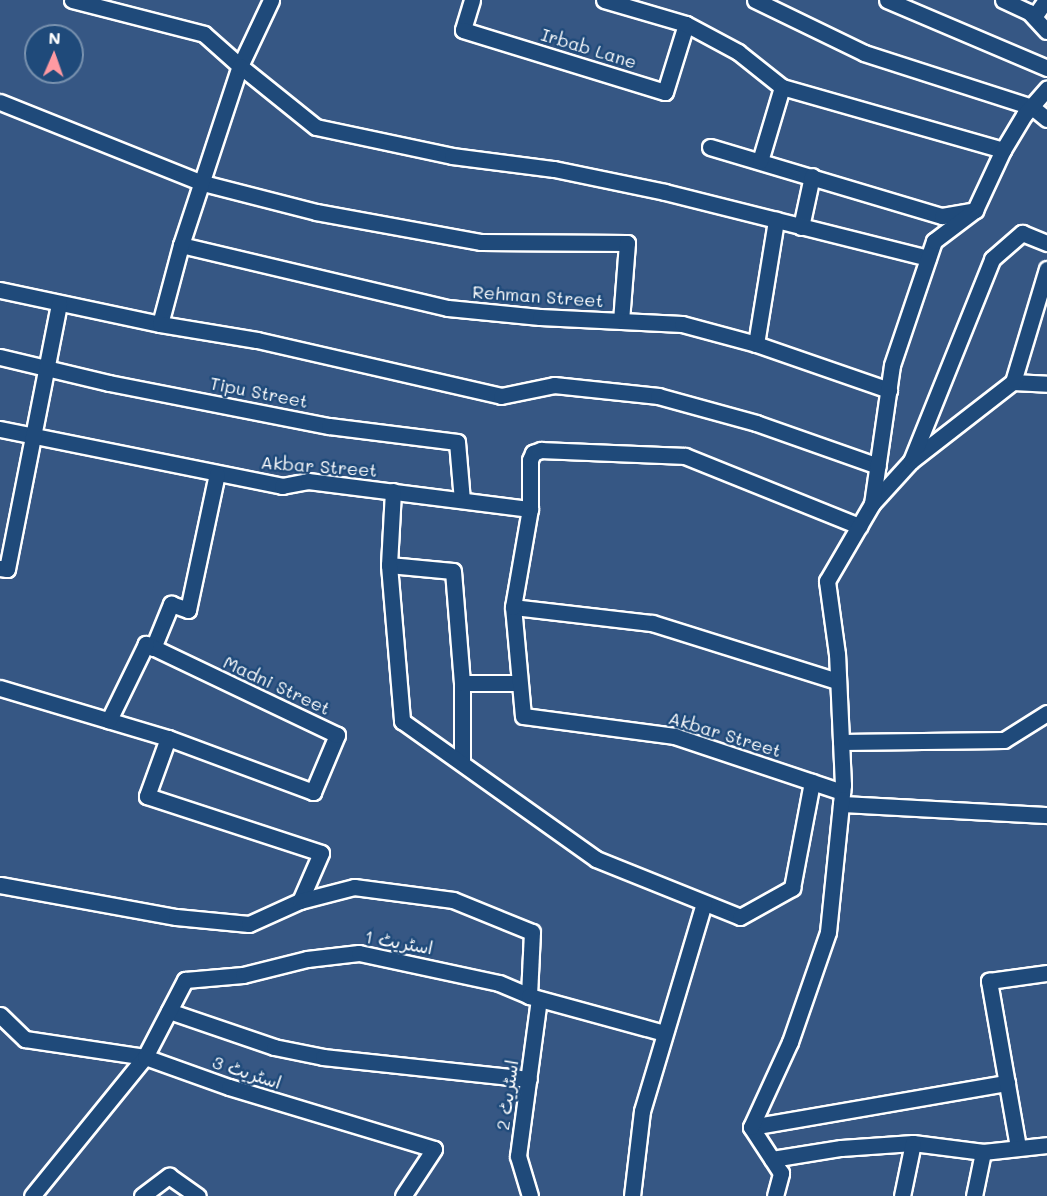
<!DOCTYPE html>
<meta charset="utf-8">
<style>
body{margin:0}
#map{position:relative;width:1047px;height:1196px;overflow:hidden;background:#365784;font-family:Mali,"Playpen Sans Arabic",sans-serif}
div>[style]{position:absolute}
.roads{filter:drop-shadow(2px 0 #fff) drop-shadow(-2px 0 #fff) drop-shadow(0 2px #fff) drop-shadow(0 -2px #fff)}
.street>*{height:15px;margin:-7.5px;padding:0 7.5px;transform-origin:7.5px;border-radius:7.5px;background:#1f4a7a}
span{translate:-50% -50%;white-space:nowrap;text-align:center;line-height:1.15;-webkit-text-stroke:5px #1f4a7a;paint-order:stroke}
.street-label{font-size:18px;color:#fff}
.north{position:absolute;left:24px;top:24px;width:60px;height:60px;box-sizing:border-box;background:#1f4a7a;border:2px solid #7992af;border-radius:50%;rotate:2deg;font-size:16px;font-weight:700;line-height:24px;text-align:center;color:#fff}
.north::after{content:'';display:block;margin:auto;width:21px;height:27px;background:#ff9aa2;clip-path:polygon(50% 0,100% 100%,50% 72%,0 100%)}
</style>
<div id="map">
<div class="roads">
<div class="street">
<i style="left:72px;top:0;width:136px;rotate:14.4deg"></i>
<i style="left:204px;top:34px;width:48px;rotate:41.6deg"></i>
<i style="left:240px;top:66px;width:73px;rotate:-64.8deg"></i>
<i style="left:472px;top:0;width:31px;rotate:107deg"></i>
<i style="left:463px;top:30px;width:211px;rotate:17.1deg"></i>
<i style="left:665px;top:92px;width:71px;rotate:-72.8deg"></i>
<i style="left:604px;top:0;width:85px;rotate:16.3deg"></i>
<i style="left:686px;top:24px;width:59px;rotate:28.3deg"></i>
<i style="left:738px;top:52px;width:56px;rotate:38.5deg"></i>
<i style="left:782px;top:87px;width:230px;rotate:15.9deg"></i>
<i style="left:755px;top:0;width:121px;rotate:25.9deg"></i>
<i style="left:864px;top:53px;width:176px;rotate:17.8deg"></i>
<i style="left:1032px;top:107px;width:19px;rotate:39deg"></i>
<i style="left:887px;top:0;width:174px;rotate:23deg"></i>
<i style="left:1003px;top:0;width:29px;rotate:25deg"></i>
<i style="left:1029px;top:12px;width:26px;rotate:47deg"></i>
<i style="left:1034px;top:17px;width:21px;rotate:-55deg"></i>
<i style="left:0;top:102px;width:219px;rotate:21.8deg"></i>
<i style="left:203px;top:183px;width:117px;rotate:14.4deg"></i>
<i style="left:316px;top:212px;width:168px;rotate:10.3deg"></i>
<i style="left:481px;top:242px;width:146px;rotate:0.4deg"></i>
<i style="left:627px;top:243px;width:78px;rotate:94.4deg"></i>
<i style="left:710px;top:147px;width:242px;rotate:16.6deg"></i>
<i style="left:942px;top:216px;width:34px;rotate:-10deg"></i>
<i style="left:975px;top:210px;width:66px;rotate:-65deg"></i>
<i style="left:1003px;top:150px;width:41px;rotate:-59deg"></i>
<i style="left:1024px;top:115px;width:35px;rotate:-49deg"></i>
<i style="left:760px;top:161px;width:77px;rotate:-73.4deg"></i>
<i style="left:801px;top:227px;width:52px;rotate:-77.8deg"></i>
<i style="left:181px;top:245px;width:274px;rotate:13.3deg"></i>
<i style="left:448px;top:308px;width:92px;rotate:5.6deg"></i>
<i style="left:540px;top:317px;width:142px;rotate:2.8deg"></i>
<i style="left:682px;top:324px;width:77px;rotate:15.1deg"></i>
<i style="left:756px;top:344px;width:141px;rotate:19.1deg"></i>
<i style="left:0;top:290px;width:164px;rotate:12deg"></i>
<i style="left:160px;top:324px;width:82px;rotate:-75.1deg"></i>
<i style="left:181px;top:245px;width:188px;rotate:-71.8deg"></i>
<i style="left:240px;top:66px;width:97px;rotate:38.8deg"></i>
<i style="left:316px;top:127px;width:139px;rotate:12deg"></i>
<i style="left:452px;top:156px;width:103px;rotate:7.3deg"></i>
<i style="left:554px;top:169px;width:113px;rotate:11.7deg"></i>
<i style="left:665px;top:192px;width:271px;rotate:14.1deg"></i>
<i style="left:160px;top:324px;width:98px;rotate:9.4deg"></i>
<i style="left:257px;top:340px;width:250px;rotate:12.9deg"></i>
<i style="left:501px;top:396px;width:54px;rotate:-11.7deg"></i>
<i style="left:554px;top:385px;width:105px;rotate:6deg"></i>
<i style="left:658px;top:396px;width:102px;rotate:15.4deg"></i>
<i style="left:756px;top:423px;width:129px;rotate:19.4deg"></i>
<i style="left:756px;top:344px;width:126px;rotate:-80.8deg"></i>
<i style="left:0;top:357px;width:112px;rotate:13.4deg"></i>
<i style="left:109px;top:383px;width:224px;rotate:11.1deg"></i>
<i style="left:329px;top:426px;width:129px;rotate:7.1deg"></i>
<i style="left:457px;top:442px;width:58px;rotate:85.1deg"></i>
<i style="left:1013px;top:382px;width:34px;rotate:3deg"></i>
<i style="left:0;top:429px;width:288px;rotate:11.4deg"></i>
<i style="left:282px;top:486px;width:26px;rotate:-11deg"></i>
<i style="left:308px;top:481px;width:224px;rotate:7.2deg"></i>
<i style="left:911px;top:461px;width:129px;rotate:-37.8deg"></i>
<i style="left:1013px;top:382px;width:118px;rotate:-73.3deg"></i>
<i style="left:393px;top:491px;width:74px;rotate:93.1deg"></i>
<i style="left:389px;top:565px;width:64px;rotate:5.4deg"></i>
<i style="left:453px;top:571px;width:112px;rotate:85.4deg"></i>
<i style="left:462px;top:683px;width:78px;rotate:90deg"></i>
<i style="left:872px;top:504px;width:58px;rotate:-47.8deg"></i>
<i style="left:911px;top:461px;width:218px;rotate:-68.1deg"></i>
<i style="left:992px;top:259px;width:40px;rotate:-41deg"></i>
<i style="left:1022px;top:233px;width:27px;rotate:22deg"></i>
<i style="left:389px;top:565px;width:157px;rotate:85.2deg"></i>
<i style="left:402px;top:721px;width:238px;rotate:35.4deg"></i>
<i style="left:596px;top:859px;width:155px;rotate:21.9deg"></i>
<i style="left:740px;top:917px;width:60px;rotate:-29.1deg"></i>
<i style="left:792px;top:888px;width:108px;rotate:-79.3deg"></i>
<i style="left:0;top:568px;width:7px;rotate:8deg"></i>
<i style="left:7px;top:569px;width:271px;rotate:-78.9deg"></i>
<i style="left:513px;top:607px;width:140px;rotate:6.6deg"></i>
<i style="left:652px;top:623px;width:194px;rotate:17.4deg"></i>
<i style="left:153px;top:648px;width:48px;rotate:-67.8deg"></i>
<i style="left:171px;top:604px;width:18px;rotate:19deg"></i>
<i style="left:188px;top:610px;width:139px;rotate:-78deg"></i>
<i style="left:462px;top:683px;width:57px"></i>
<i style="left:0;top:688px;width:175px;rotate:16.6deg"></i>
<i style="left:168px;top:738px;width:155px;rotate:20.4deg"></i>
<i style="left:313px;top:792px;width:62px;rotate:-67.2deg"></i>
<i style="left:337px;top:735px;width:212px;rotate:-154.5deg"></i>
<i style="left:146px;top:644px;width:85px;rotate:116deg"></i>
<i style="left:168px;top:738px;width:62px;rotate:109.9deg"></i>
<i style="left:147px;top:796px;width:183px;rotate:18.1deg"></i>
<i style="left:321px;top:853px;width:52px;rotate:113.6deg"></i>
<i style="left:841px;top:742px;width:163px;rotate:-0.7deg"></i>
<i style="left:1004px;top:740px;width:51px;rotate:-32.1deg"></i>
<i style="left:842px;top:792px;width:176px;rotate:-161.5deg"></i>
<i style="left:675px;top:736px;width:153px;rotate:-172.5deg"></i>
<i style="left:523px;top:716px;width:109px;rotate:-95.2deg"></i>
<i style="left:513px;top:607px;width:99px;rotate:-80.2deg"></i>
<i style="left:530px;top:509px;width:49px;rotate:-90deg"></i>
<i style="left:530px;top:460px;width:8px;rotate:-67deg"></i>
<i style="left:533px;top:453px;width:9px;rotate:-21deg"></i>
<i style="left:541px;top:450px;width:144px;rotate:2.4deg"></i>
<i style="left:685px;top:456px;width:188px;rotate:21.9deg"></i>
<i style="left:841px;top:804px;width:206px;rotate:3.1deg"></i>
<i style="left:0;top:885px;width:179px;rotate:10.3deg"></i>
<i style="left:176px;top:917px;width:73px;rotate:5.5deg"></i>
<i style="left:249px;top:924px;width:56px;rotate:-24.3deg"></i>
<i style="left:300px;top:901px;width:56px;rotate:-14.5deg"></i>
<i style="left:354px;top:887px;width:100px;rotate:7.5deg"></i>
<i style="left:453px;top:900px;width:85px;rotate:22.1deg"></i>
<i style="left:532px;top:932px;width:64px;rotate:92.7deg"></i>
<i style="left:169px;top:1011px;width:111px;rotate:18.9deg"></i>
<i style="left:274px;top:1047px;width:50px;rotate:11.5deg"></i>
<i style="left:323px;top:1057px;width:207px;rotate:6.1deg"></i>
<i style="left:0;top:1015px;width:35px;rotate:44deg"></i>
<i style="left:25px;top:1039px;width:121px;rotate:8.5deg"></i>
<i style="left:145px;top:1057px;width:89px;rotate:19.7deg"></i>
<i style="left:229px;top:1087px;width:214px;rotate:16.8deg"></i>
<i style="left:434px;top:1149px;width:56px;rotate:123.4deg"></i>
<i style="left:751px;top:1127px;width:260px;rotate:-9.8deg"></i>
<i style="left:1018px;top:1147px;width:169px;rotate:-99.9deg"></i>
<i style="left:989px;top:981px;width:59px;rotate:-7.9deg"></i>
<i style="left:772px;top:1159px;width:70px;rotate:-9.1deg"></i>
<i style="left:841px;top:1148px;width:72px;rotate:-4deg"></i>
<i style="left:913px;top:1143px;width:71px;rotate:7.3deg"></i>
<i style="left:983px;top:1152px;width:64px;rotate:-6.2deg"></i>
<i style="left:32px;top:1196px;width:179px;rotate:-50.9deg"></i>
<i style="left:145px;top:1057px;width:87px;rotate:-62.5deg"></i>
<i style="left:185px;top:980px;width:58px;rotate:-4.9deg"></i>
<i style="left:243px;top:975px;width:66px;rotate:-14deg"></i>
<i style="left:307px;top:959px;width:52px;rotate:-6.6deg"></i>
<i style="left:359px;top:953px;width:143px;rotate:12.1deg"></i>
<i style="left:499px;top:983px;width:33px;rotate:23deg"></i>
<i style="left:529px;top:996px;width:140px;rotate:15.3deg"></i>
<i style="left:142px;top:1196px;width:34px;rotate:-37deg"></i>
<i style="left:169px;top:1176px;width:35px;rotate:35deg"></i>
<i style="left:530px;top:1196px;width:42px;rotate:-106.7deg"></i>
<i style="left:518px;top:1156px;width:158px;rotate:-82.4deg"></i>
<i style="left:632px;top:1196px;width:86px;rotate:-83.3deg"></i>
<i style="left:642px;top:1111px;width:217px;rotate:-73.4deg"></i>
<i style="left:775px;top:1196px;width:24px;rotate:-75deg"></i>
<i style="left:781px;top:1173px;width:55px;rotate:-123.1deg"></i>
<i style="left:751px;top:1127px;width:94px;rotate:-65.4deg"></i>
<i style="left:790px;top:1042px;width:116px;rotate:-70.9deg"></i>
<i style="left:828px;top:932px;width:148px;rotate:-84.2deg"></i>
<i style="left:843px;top:785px;width:131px;rotate:-92.6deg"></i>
<i style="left:837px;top:654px;width:74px;rotate:-97.8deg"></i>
<i style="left:827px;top:581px;width:89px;rotate:-59.7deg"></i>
<i style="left:872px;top:504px;width:140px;rotate:-81.8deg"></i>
<i style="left:892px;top:365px;width:131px;rotate:-71.3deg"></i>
<i style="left:934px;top:241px;width:51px;rotate:-37.1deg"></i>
<i style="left:902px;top:1196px;width:54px;rotate:-78.3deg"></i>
<i style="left:974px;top:1196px;width:45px;rotate:-78.4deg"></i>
</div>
</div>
<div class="street-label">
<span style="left:589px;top:48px;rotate:17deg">Irbab Lane</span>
<span style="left:538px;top:296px;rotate:4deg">Rehman Street</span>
<span style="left:259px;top:392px;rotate:11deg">Tipu Street</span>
<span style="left:319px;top:466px;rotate:4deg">Akbar Street</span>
<span style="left:277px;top:685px;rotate:25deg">Madni Street</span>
<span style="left:725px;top:734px;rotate:17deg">Akbar Street</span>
<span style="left:399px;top:942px;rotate:10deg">اسٹریٹ 1</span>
<span style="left:247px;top:1072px;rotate:18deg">اسٹریٹ 3</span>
<span style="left:507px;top:1095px;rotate:-82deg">اسٹریٹ 2</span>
</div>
<div class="north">N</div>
</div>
